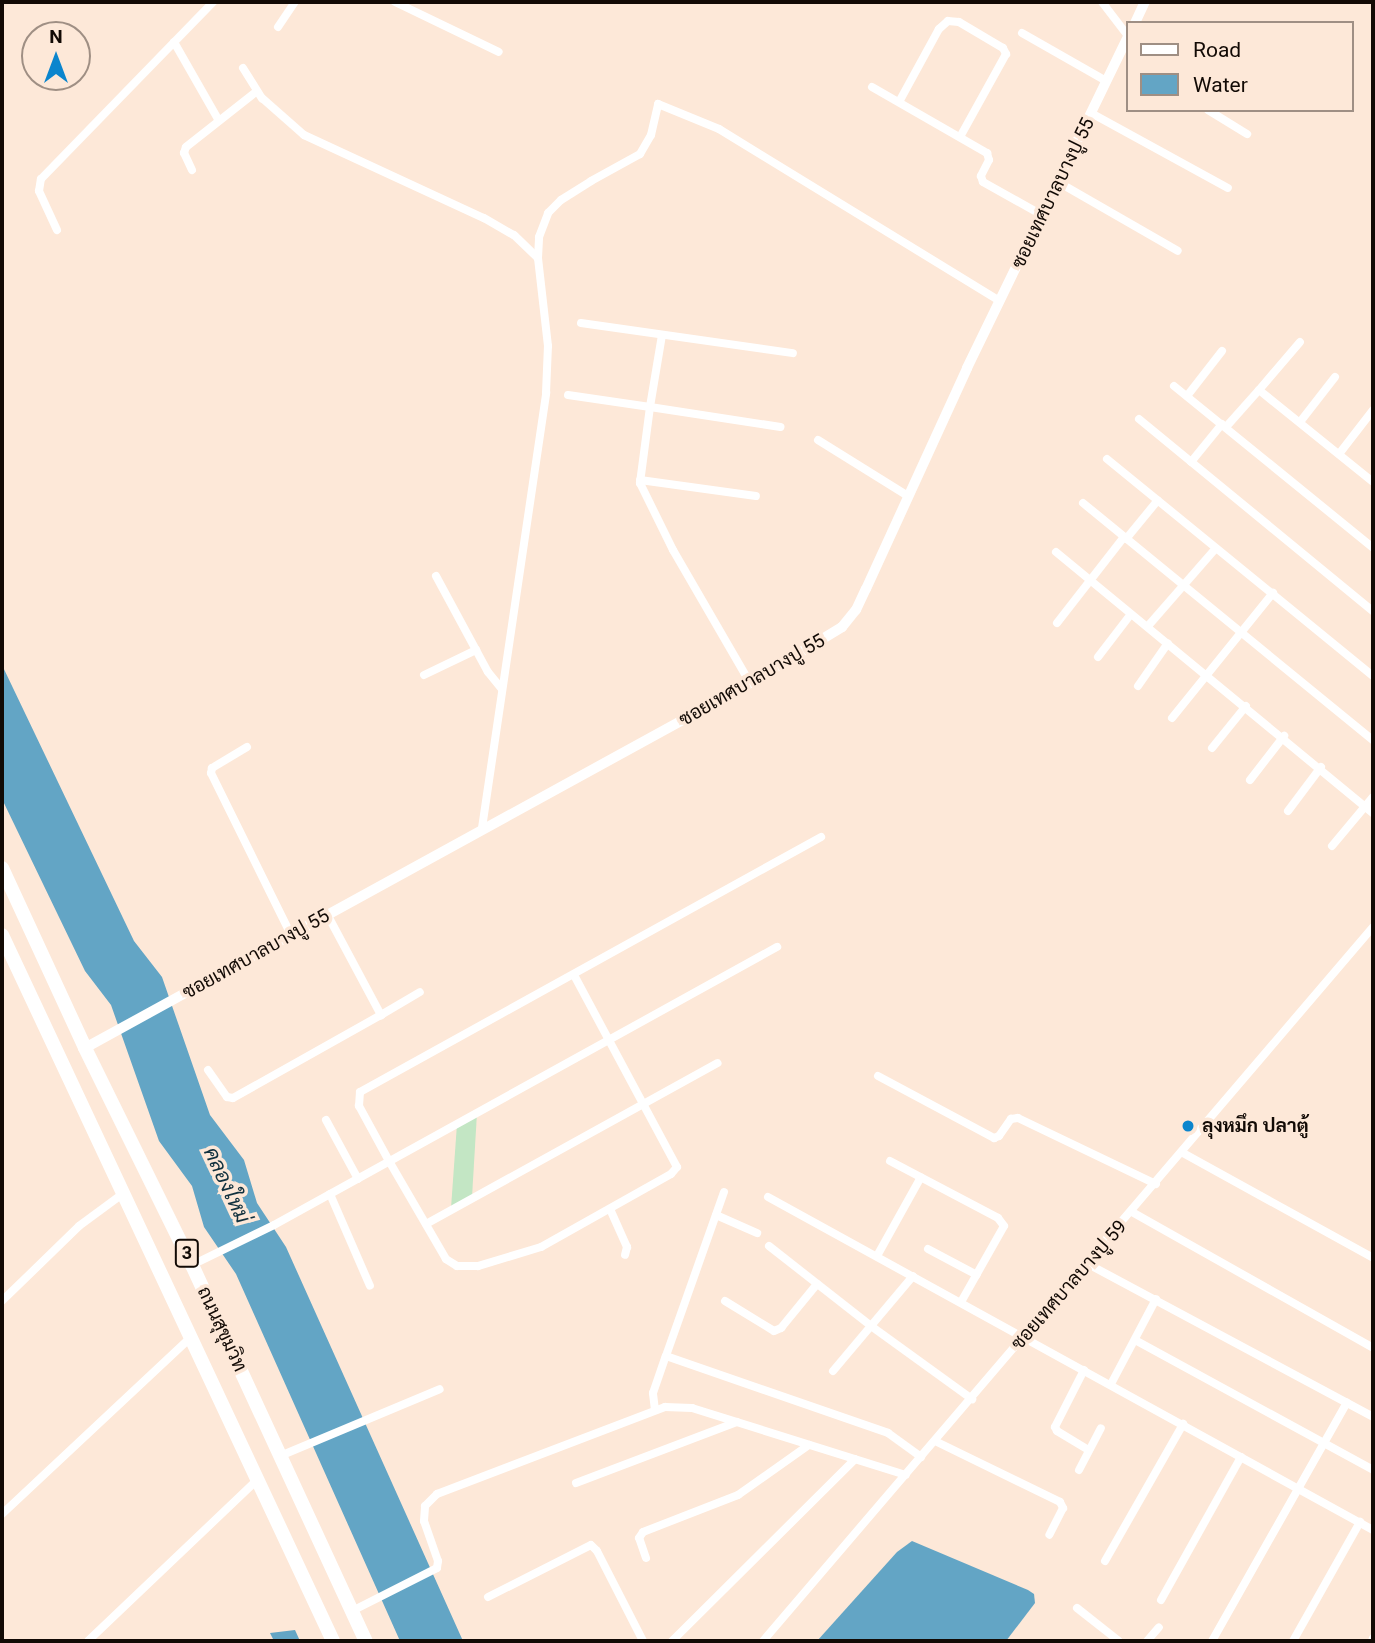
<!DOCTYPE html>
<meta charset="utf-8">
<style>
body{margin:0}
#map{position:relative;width:1375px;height:1643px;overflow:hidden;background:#fde8d8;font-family:Roboto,Sarabun,sans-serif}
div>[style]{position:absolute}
.green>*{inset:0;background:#c3e6c4}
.water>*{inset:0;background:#63a5c5}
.street>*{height:8px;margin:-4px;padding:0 4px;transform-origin:4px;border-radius:4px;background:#fff}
.secondary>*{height:10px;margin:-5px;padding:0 5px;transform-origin:5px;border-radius:5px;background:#fff}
.highway>*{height:14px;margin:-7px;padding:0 7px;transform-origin:7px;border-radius:7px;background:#fff}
.dots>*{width:19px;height:19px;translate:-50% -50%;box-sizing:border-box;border:4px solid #fde8d8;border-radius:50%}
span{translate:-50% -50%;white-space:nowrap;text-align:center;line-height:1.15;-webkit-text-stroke:7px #fde8d8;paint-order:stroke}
.shield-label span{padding:2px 5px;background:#fde8d8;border:2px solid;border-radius:5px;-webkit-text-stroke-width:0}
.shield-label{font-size:18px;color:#120a05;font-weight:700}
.street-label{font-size:19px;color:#120a05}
.poi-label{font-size:19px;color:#120a05;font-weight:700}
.left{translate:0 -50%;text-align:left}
.water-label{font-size:21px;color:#10303e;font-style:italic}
.frame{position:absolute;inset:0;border:4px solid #120a05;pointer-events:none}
.legend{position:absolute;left:1126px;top:21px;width:228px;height:91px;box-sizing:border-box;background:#fde8d8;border:2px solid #9f8f84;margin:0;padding:9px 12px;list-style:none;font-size:21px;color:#120a05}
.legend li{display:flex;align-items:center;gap:14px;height:35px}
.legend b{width:35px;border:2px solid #9f8f84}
.north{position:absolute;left:21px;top:21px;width:70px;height:70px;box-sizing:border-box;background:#fde8d8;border:2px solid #9f8f84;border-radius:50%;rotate:0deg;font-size:19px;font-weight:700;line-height:28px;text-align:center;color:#120a05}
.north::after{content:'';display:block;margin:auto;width:24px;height:32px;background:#0b85cd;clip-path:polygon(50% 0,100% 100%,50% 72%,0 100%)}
</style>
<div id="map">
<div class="green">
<i style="clip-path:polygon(477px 1113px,472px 1197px,451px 1208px,457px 1124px)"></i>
</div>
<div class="water">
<i style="clip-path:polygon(2px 665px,134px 941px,162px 977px,210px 1115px,244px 1160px,257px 1203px,286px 1247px,463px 1641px,400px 1641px,236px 1274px,204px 1227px,192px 1186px,159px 1141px,111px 1005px,85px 971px,2px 799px)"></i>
<i style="clip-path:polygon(912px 1541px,1028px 1590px,1034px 1594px,1035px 1603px,1006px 1641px,817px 1641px,897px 1552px)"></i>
<i style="clip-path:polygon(295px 1630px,300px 1641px,274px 1641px,270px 1633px)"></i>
</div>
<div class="street">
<i style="left:395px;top:2px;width:115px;rotate:25.7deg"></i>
<i style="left:1102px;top:2px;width:43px;rotate:52.6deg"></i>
<i style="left:278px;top:27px;width:30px;rotate:-56deg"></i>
<i style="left:1022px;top:33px;width:97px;rotate:29.7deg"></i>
<i style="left:174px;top:42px;width:89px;rotate:60.3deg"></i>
<i style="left:243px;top:68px;width:36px;rotate:58deg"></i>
<i style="left:262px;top:98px;width:56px;rotate:41.4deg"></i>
<i style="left:304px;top:135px;width:198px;rotate:24.8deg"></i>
<i style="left:484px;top:218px;width:34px;rotate:30deg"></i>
<i style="left:514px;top:235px;width:33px;rotate:44deg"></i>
<i style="left:872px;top:87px;width:133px;rotate:29.9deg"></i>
<i style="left:987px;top:153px;width:7px;rotate:74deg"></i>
<i style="left:989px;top:160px;width:18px;rotate:117deg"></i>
<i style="left:981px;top:176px;width:6px;rotate:72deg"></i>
<i style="left:983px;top:182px;width:68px;rotate:29.2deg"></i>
<i style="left:899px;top:102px;width:83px;rotate:-61.3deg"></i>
<i style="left:939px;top:29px;width:12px;rotate:-42deg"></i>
<i style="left:948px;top:21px;width:11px;rotate:5deg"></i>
<i style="left:959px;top:22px;width:51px;rotate:30.6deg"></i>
<i style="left:1003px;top:48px;width:7px;rotate:63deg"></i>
<i style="left:1006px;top:54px;width:95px;rotate:119deg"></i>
<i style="left:1208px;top:110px;width:46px;rotate:31.6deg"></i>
<i style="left:1091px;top:113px;width:156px;rotate:28.7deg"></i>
<i style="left:192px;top:170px;width:19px;rotate:-115deg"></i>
<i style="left:184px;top:153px;width:6px;rotate:-72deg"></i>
<i style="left:186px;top:147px;width:89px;rotate:-38.2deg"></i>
<i style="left:1058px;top:182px;width:138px;rotate:29.9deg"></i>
<i style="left:57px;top:230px;width:43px;rotate:-114.8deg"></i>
<i style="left:39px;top:191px;width:12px;rotate:-81deg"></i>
<i style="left:41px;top:179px;width:247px;rotate:-45.8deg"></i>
<i style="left:581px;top:323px;width:214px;rotate:8.1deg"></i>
<i style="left:662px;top:335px;width:73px;rotate:99.5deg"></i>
<i style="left:650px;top:407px;width:132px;rotate:8.7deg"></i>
<i style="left:1174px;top:386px;width:257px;rotate:39.1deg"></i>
<i style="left:1259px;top:390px;width:63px;rotate:-49.5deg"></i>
<i style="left:568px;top:395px;width:83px;rotate:8.3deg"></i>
<i style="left:650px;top:407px;width:77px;rotate:97.5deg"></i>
<i style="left:640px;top:483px;width:75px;rotate:63.8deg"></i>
<i style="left:673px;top:550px;width:154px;rotate:59.9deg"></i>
<i style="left:1187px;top:396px;width:57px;rotate:-52.1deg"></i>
<i style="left:1139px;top:419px;width:303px;rotate:39.4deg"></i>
<i style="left:1300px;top:422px;width:57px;rotate:-52.1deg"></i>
<i style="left:1226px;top:427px;width:50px;rotate:-48.3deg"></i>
<i style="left:1259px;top:390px;width:146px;rotate:38.9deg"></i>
<i style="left:818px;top:440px;width:106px;rotate:31.9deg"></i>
<i style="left:1339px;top:454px;width:56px;rotate:-52.3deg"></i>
<i style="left:1107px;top:459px;width:343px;rotate:39.2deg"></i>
<i style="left:1191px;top:462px;width:49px;rotate:-50.8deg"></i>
<i style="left:640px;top:480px;width:117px;rotate:7.9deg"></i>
<i style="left:1083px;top:503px;width:375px;rotate:39.3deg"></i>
<i style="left:1126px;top:539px;width:50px;rotate:-50.6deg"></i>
<i style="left:1056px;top:552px;width:411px;rotate:39.5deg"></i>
<i style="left:436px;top:576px;width:109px;rotate:61.6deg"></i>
<i style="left:488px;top:672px;width:21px;rotate:51deg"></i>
<i style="left:1057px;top:623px;width:109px;rotate:-52.1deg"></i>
<i style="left:1148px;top:626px;width:103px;rotate:-48.9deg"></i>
<i style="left:1098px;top:657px;width:54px;rotate:-52.5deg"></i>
<i style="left:424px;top:675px;width:58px;rotate:-25.7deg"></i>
<i style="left:1138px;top:686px;width:52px;rotate:-55.1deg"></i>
<i style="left:1172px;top:718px;width:161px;rotate:-51.1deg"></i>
<i style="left:247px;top:747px;width:41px;rotate:149deg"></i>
<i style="left:212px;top:768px;width:5px;rotate:101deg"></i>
<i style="left:211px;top:773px;width:178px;rotate:63.7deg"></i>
<i style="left:1212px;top:748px;width:54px;rotate:-51deg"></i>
<i style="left:1250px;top:780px;width:56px;rotate:-52.3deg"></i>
<i style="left:1288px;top:811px;width:55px;rotate:-53.1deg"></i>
<i style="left:482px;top:828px;width:440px;rotate:-81.6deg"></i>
<i style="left:546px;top:393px;width:47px;rotate:-87.6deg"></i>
<i style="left:548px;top:346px;width:89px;rotate:-96.5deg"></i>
<i style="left:538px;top:258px;width:21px;rotate:-87deg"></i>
<i style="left:539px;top:237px;width:26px;rotate:-69deg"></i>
<i style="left:548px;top:213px;width:18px;rotate:-45deg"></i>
<i style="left:561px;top:200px;width:36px;rotate:-32deg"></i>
<i style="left:591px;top:181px;width:56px;rotate:-28.9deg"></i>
<i style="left:640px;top:154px;width:22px;rotate:-60deg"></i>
<i style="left:651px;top:135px;width:32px;rotate:-77deg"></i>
<i style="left:658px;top:104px;width:66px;rotate:22.3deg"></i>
<i style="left:719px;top:129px;width:329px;rotate:31.5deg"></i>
<i style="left:1332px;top:846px;width:64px;rotate:-50.1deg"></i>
<i style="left:327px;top:914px;width:115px;rotate:61.9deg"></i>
<i style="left:381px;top:1015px;width:45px;rotate:-30.5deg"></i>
<i style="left:574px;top:975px;width:218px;rotate:61.8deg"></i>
<i style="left:677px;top:1167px;width:9px;rotate:131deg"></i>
<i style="left:671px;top:1174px;width:149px;rotate:150.7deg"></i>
<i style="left:541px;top:1247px;width:66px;rotate:163.2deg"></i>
<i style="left:478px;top:1266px;width:21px;rotate:180deg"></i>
<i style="left:457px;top:1266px;width:13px;rotate:-148deg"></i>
<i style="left:446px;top:1259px;width:113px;rotate:-120.2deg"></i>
<i style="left:389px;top:1161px;width:63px;rotate:-118.6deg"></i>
<i style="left:359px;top:1106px;width:14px;rotate:-86deg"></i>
<i style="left:360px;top:1092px;width:527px;rotate:-28.95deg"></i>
<i style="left:208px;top:1070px;width:33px;rotate:55deg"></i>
<i style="left:227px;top:1097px;width:6px;rotate:9deg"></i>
<i style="left:233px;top:1098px;width:170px;rotate:-29.3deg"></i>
<i style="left:878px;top:1076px;width:132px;rotate:28.1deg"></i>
<i style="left:994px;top:1138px;width:5px;rotate:-22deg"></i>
<i style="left:999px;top:1136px;width:21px;rotate:-55deg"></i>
<i style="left:1011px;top:1119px;width:7px;rotate:-8deg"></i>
<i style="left:1018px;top:1118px;width:153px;rotate:25.6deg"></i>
<i style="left:326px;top:1120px;width:67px;rotate:61.5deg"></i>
<i style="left:1183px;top:1153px;width:217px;rotate:28.9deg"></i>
<i style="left:890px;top:1161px;width:122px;rotate:27.8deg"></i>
<i style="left:998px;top:1218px;width:10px;rotate:53deg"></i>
<i style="left:1004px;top:1226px;width:87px;rotate:119.5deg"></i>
<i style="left:724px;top:1192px;width:174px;rotate:109.5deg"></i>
<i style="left:666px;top:1356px;width:235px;rotate:19.1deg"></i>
<i style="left:888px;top:1433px;width:41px;rotate:36deg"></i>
<i style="left:330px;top:1194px;width:100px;rotate:66.5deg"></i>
<i style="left:768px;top:1197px;width:691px;rotate:28.83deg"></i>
<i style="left:610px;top:1209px;width:42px;rotate:65.9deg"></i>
<i style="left:627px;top:1247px;width:8px;rotate:104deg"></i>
<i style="left:1132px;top:1212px;width:277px;rotate:29.4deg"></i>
<i style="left:716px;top:1215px;width:45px;rotate:23.7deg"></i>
<i style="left:426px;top:1224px;width:333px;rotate:-28.9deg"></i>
<i style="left:769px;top:1246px;width:130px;rotate:38.1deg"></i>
<i style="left:871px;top:1326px;width:125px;rotate:35.9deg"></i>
<i style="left:928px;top:1249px;width:55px;rotate:28deg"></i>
<i style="left:877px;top:1256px;width:90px;rotate:-60.9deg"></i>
<i style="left:1088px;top:1264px;width:323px;rotate:28.2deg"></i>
<i style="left:192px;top:1265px;width:91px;rotate:-26deg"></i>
<i style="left:274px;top:1225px;width:575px;rotate:-28.93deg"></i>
<i style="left:2px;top:1301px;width:107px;rotate:-44.2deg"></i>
<i style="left:79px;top:1226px;width:56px;rotate:-36.3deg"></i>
<i style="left:725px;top:1301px;width:57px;rotate:31.5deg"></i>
<i style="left:774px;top:1331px;width:8px;rotate:-23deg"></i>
<i style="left:781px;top:1328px;width:57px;rotate:-50.7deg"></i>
<i style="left:1135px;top:1340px;width:271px;rotate:28.6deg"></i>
<i style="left:1084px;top:1370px;width:64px;rotate:117deg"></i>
<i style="left:1055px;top:1427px;width:4px;rotate:63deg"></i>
<i style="left:1057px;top:1431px;width:37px;rotate:31deg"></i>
<i style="left:833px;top:1371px;width:124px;rotate:-49.9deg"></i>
<i style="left:1111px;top:1384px;width:96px;rotate:-62.1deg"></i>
<i style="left:655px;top:1410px;width:17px;rotate:-97deg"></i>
<i style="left:653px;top:1393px;width:39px;rotate:-71deg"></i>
<i style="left:935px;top:1441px;width:139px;rotate:26deg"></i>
<i style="left:1060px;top:1502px;width:7px;rotate:63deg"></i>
<i style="left:1063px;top:1508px;width:30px;rotate:117deg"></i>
<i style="left:280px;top:1456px;width:173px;rotate:-22.7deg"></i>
<i style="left:1079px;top:1470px;width:47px;rotate:-62.4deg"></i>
<i style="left:576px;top:1483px;width:172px;rotate:-20.8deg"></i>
<i style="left:2px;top:1514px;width:259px;rotate:-43.1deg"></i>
<i style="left:646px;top:1558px;width:21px;rotate:-109deg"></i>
<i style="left:639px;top:1538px;width:7px;rotate:-56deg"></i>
<i style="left:643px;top:1532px;width:102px;rotate:-21.3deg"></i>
<i style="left:738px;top:1495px;width:87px;rotate:-35.2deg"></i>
<i style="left:1105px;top:1561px;width:158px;rotate:-60.3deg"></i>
<i style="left:488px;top:1597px;width:115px;rotate:-26.8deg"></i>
<i style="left:591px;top:1545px;width:8px;rotate:45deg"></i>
<i style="left:597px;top:1551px;width:101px;rotate:62.9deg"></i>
<i style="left:1161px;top:1600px;width:164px;rotate:-60.8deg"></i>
<i style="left:1077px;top:1608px;width:53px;rotate:38.2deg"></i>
<i style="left:352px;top:1611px;width:95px;rotate:-26.8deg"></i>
<i style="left:437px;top:1568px;width:7px;rotate:-82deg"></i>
<i style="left:438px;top:1561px;width:42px;rotate:-109.3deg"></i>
<i style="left:424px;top:1521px;width:15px;rotate:-86deg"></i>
<i style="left:425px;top:1506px;width:17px;rotate:-45deg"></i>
<i style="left:437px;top:1494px;width:244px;rotate:-20.9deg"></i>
<i style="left:665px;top:1407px;width:27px;rotate:2deg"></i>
<i style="left:692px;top:1408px;width:224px;rotate:17.4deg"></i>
<i style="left:88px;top:1641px;width:235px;rotate:-43.6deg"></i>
<i style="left:672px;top:1641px;width:258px;rotate:-44.8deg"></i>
<i style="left:763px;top:1641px;width:939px;rotate:-49.49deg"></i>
<i style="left:1147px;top:1641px;width:18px;rotate:-49deg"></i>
<i style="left:1212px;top:1641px;width:274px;rotate:-60.5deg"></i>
<i style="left:1293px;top:1641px;width:137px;rotate:-60.6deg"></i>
<i style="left:1372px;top:1641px;width:3px;rotate:-72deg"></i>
</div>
<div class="secondary">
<i style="left:1135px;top:23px;width:23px;rotate:-65deg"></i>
<i style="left:85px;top:1048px;width:759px;rotate:-28.76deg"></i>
<i style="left:750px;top:683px;width:108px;rotate:-31.3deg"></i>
<i style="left:842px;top:627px;width:22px;rotate:-51deg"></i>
<i style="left:856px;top:610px;width:23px;rotate:-65deg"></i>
<i style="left:866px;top:589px;width:243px;rotate:-65.4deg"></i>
<i style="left:967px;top:368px;width:369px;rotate:-64.1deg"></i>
</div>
<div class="highway">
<i style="left:2px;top:868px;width:198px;rotate:65.2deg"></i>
<i style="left:85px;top:1048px;width:242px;rotate:63.8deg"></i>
<i style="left:192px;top:1265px;width:414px;rotate:65.2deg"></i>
<i style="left:2px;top:935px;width:780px;rotate:64.88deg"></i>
</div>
<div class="dots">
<i style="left:1188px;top:1126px;background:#0b85cd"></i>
</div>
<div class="shield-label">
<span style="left:187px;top:1253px">3</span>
</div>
<div class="street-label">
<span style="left:1053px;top:193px;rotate:-64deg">ซอยเทศบาลบางปู 55</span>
<span style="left:752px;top:680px;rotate:-30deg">ซอยเทศบาลบางปู 55</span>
<span style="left:256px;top:954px;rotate:-29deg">ซอยเทศบาลบางปู 55</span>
<span style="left:1069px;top:1285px;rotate:-49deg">ซอยเทศบาลบางปู 59</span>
<span style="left:222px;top:1329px;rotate:65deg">ถนนสุขุมวิท</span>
</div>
<div class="poi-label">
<span class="left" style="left:1202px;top:1126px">ลุงหมึก ปลาตู้</span>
</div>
<div class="water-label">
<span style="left:227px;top:1185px;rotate:65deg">คลองใหม่</span>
</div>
<div class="frame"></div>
<ul class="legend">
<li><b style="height:9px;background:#fff"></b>Road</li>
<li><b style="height:19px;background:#63a5c5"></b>Water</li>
</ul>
<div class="north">N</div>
</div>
